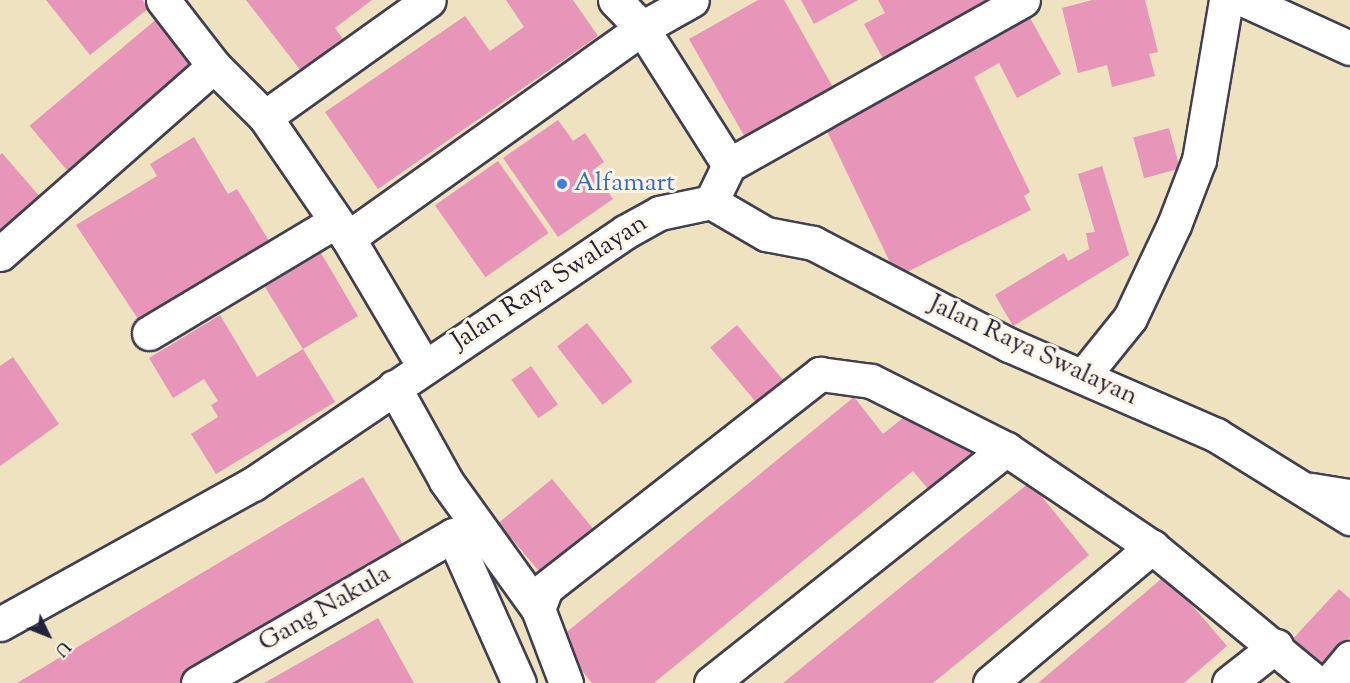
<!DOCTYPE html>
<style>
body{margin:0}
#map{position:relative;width:1350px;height:683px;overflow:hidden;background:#efe2c1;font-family:"Sorts Mill Goudy",serif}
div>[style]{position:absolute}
.building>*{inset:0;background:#e795b9;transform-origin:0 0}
.roads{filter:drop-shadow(2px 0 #413f4f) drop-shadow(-2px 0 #413f4f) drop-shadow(0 2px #413f4f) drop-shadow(0 -2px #413f4f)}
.street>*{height:33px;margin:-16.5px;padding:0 16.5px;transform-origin:16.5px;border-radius:16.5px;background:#fff}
.secondary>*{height:33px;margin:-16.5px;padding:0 16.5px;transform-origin:16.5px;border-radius:16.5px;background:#fff}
.dots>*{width:16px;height:16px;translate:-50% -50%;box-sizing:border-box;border:3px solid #fcf5e5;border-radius:50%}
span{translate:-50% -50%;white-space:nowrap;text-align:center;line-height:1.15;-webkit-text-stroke:6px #fcf5e5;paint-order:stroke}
.shop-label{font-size:26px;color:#366cbe}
.left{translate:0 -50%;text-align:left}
.street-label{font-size:26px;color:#22223b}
.north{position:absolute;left:18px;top:605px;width:60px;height:60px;-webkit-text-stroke:4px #fcf5e5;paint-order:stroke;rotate:133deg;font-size:16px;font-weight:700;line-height:24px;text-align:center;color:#22223b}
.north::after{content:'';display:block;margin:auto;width:21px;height:27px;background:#22223b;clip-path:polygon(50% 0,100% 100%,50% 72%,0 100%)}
</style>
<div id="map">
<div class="building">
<i style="clip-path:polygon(46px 0,142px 0,149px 8px,90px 55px)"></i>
<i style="clip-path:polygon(246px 0,372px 0,335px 28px,343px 39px,301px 71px)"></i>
<i style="clip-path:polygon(506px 0,573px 0,598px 36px,378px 189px,325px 112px,465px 16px,490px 51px,524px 27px)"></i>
<i style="clip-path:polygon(758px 0,784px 0,834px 89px,746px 139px,689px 39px)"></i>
<i style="clip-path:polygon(801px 0,858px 0,814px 24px)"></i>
<i style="clip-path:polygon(878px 0,1005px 0,886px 64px,864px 24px,885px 13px)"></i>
<i style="clip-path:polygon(1092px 0,1145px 0,1158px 52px,1149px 54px,1155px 76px,1112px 87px,1107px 65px,1078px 73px,1062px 8px)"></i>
<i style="clip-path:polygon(1029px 16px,1061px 74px,1017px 98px,999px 63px,974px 77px,1030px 192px,1024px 196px,1031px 210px,897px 277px,826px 129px)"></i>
<i style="left:159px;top:17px;width:59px;height:169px;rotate:50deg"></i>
<i style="clip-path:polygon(558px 120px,573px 141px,585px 133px,604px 162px,593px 170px,613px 199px,558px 237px,503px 158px)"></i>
<i style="left:1169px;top:128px;width:42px;height:37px;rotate:75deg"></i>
<i style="clip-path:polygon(194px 137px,228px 194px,237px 189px,271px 244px,142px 325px,76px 225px,157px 176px,150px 164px)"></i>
<i style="clip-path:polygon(2px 153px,41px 198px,0 234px,0 155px)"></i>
<i style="left:498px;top:161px;width:88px;height:77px;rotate:55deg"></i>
<i style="clip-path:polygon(1102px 166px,1129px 255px,1013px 326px,995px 295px,1064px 253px,1068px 261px,1089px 249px,1086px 233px,1095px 232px,1078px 174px)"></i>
<i style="clip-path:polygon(321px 253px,358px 316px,303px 349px,335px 402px,216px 474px,191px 434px,218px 417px,211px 405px,218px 401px,204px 379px,173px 398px,149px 358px,220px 315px,257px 377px,303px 349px,265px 287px)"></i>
<i style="left:587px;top:323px;width:74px;height:38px;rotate:52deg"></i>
<i style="left:737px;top:325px;width:75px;height:35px;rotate:50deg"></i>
<i style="clip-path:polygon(13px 357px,59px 424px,0 466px,0 366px)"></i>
<i style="left:531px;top:366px;width:47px;height:24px;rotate:55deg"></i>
<i style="clip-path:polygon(854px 397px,883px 434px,914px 409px,985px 452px,933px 495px,913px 471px,654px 683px,592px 683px,557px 640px)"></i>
<i style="clip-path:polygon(363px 477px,408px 553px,186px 683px,17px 683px)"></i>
<i style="clip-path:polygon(552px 479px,595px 531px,542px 575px,512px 539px,503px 546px,490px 530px)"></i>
<i style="clip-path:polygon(1030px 482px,1089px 555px,1008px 622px,933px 683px,783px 683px)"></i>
<i style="clip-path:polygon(1166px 575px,1227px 646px,1198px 671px,1184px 683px,1038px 683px)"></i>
<i style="clip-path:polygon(1339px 589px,1350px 599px,1350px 637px,1319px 671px,1289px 643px)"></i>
<i style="clip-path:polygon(378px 618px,414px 683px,264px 683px,310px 657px)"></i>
</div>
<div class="roads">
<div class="street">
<i style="left:163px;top:0;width:83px;rotate:52.3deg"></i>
<i style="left:214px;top:66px;width:72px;rotate:45deg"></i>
<i style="left:265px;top:117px;width:147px;rotate:55.6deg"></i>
<i style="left:348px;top:238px;width:147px;rotate:59.4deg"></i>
<i style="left:615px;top:0;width:39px;rotate:46deg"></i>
<i style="left:642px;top:28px;width:162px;rotate:57.6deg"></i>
<i style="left:1245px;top:0;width:115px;rotate:24.6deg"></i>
<i style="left:265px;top:117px;width:201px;rotate:-35.5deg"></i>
<i style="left:711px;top:202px;width:41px;rotate:-64.1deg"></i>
<i style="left:729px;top:165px;width:337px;rotate:-29.3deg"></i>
<i style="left:348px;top:238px;width:361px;rotate:-35.5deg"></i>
<i style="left:642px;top:28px;width:57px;rotate:-29.2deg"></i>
<i style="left:0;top:254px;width:285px;rotate:-41.3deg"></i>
<i style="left:149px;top:333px;width:214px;rotate:-30.9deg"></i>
<i style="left:1084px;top:375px;width:73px;rotate:-51.1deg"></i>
<i style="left:1130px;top:318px;width:103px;rotate:-64.7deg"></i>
<i style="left:1174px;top:225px;width:70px;rotate:-69deg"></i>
<i style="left:1199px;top:160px;width:162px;rotate:-80.4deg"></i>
<i style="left:394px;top:387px;width:107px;rotate:61deg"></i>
<i style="left:446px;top:481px;width:158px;rotate:54.3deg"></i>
<i style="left:1311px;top:490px;width:39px;rotate:9deg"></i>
<i style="left:198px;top:683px;width:295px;rotate:-30.1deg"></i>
<i style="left:453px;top:535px;width:162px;rotate:66deg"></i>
<i style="left:566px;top:683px;width:79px;rotate:-110.7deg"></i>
<i style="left:538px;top:609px;width:22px;rotate:-69deg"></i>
<i style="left:546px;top:588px;width:348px;rotate:-38deg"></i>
<i style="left:820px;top:374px;width:51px;rotate:7.8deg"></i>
<i style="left:871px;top:381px;width:151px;rotate:26.7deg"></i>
<i style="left:1006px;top:449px;width:176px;rotate:33.9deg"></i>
<i style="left:1152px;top:547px;width:214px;rotate:39.5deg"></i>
<i style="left:711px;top:683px;width:377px;rotate:-38.4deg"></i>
<i style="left:990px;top:683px;width:212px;rotate:-40deg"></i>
<i style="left:1229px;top:683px;width:60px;rotate:-38.2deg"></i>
<i style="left:1329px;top:683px;width:33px;rotate:-50deg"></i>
</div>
<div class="secondary">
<i style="left:0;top:624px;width:289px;rotate:-29deg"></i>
<i style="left:253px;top:484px;width:449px;rotate:-34.1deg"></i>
<i style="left:625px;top:232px;width:39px;rotate:-29deg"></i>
<i style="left:659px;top:213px;width:53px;rotate:-11.9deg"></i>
<i style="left:711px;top:202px;width:64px;rotate:30.2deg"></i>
<i style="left:766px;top:234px;width:48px;rotate:10.8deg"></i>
<i style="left:813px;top:243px;width:221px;rotate:27.5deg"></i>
<i style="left:1009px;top:345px;width:226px;rotate:23.5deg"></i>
<i style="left:1216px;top:435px;width:158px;rotate:31.8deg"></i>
</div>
</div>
<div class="dots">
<i style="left:562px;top:184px;background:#3f7fe0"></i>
</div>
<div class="shop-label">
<span class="left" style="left:574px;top:184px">Alfamart</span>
</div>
<div class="street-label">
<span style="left:550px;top:283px;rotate:-33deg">Jalan Raya Swalayan</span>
<span style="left:1033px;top:351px;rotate:25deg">Jalan Raya Swalayan</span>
<span style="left:325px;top:609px;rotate:-30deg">Gang Nakula</span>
</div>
<div class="north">U</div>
</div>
